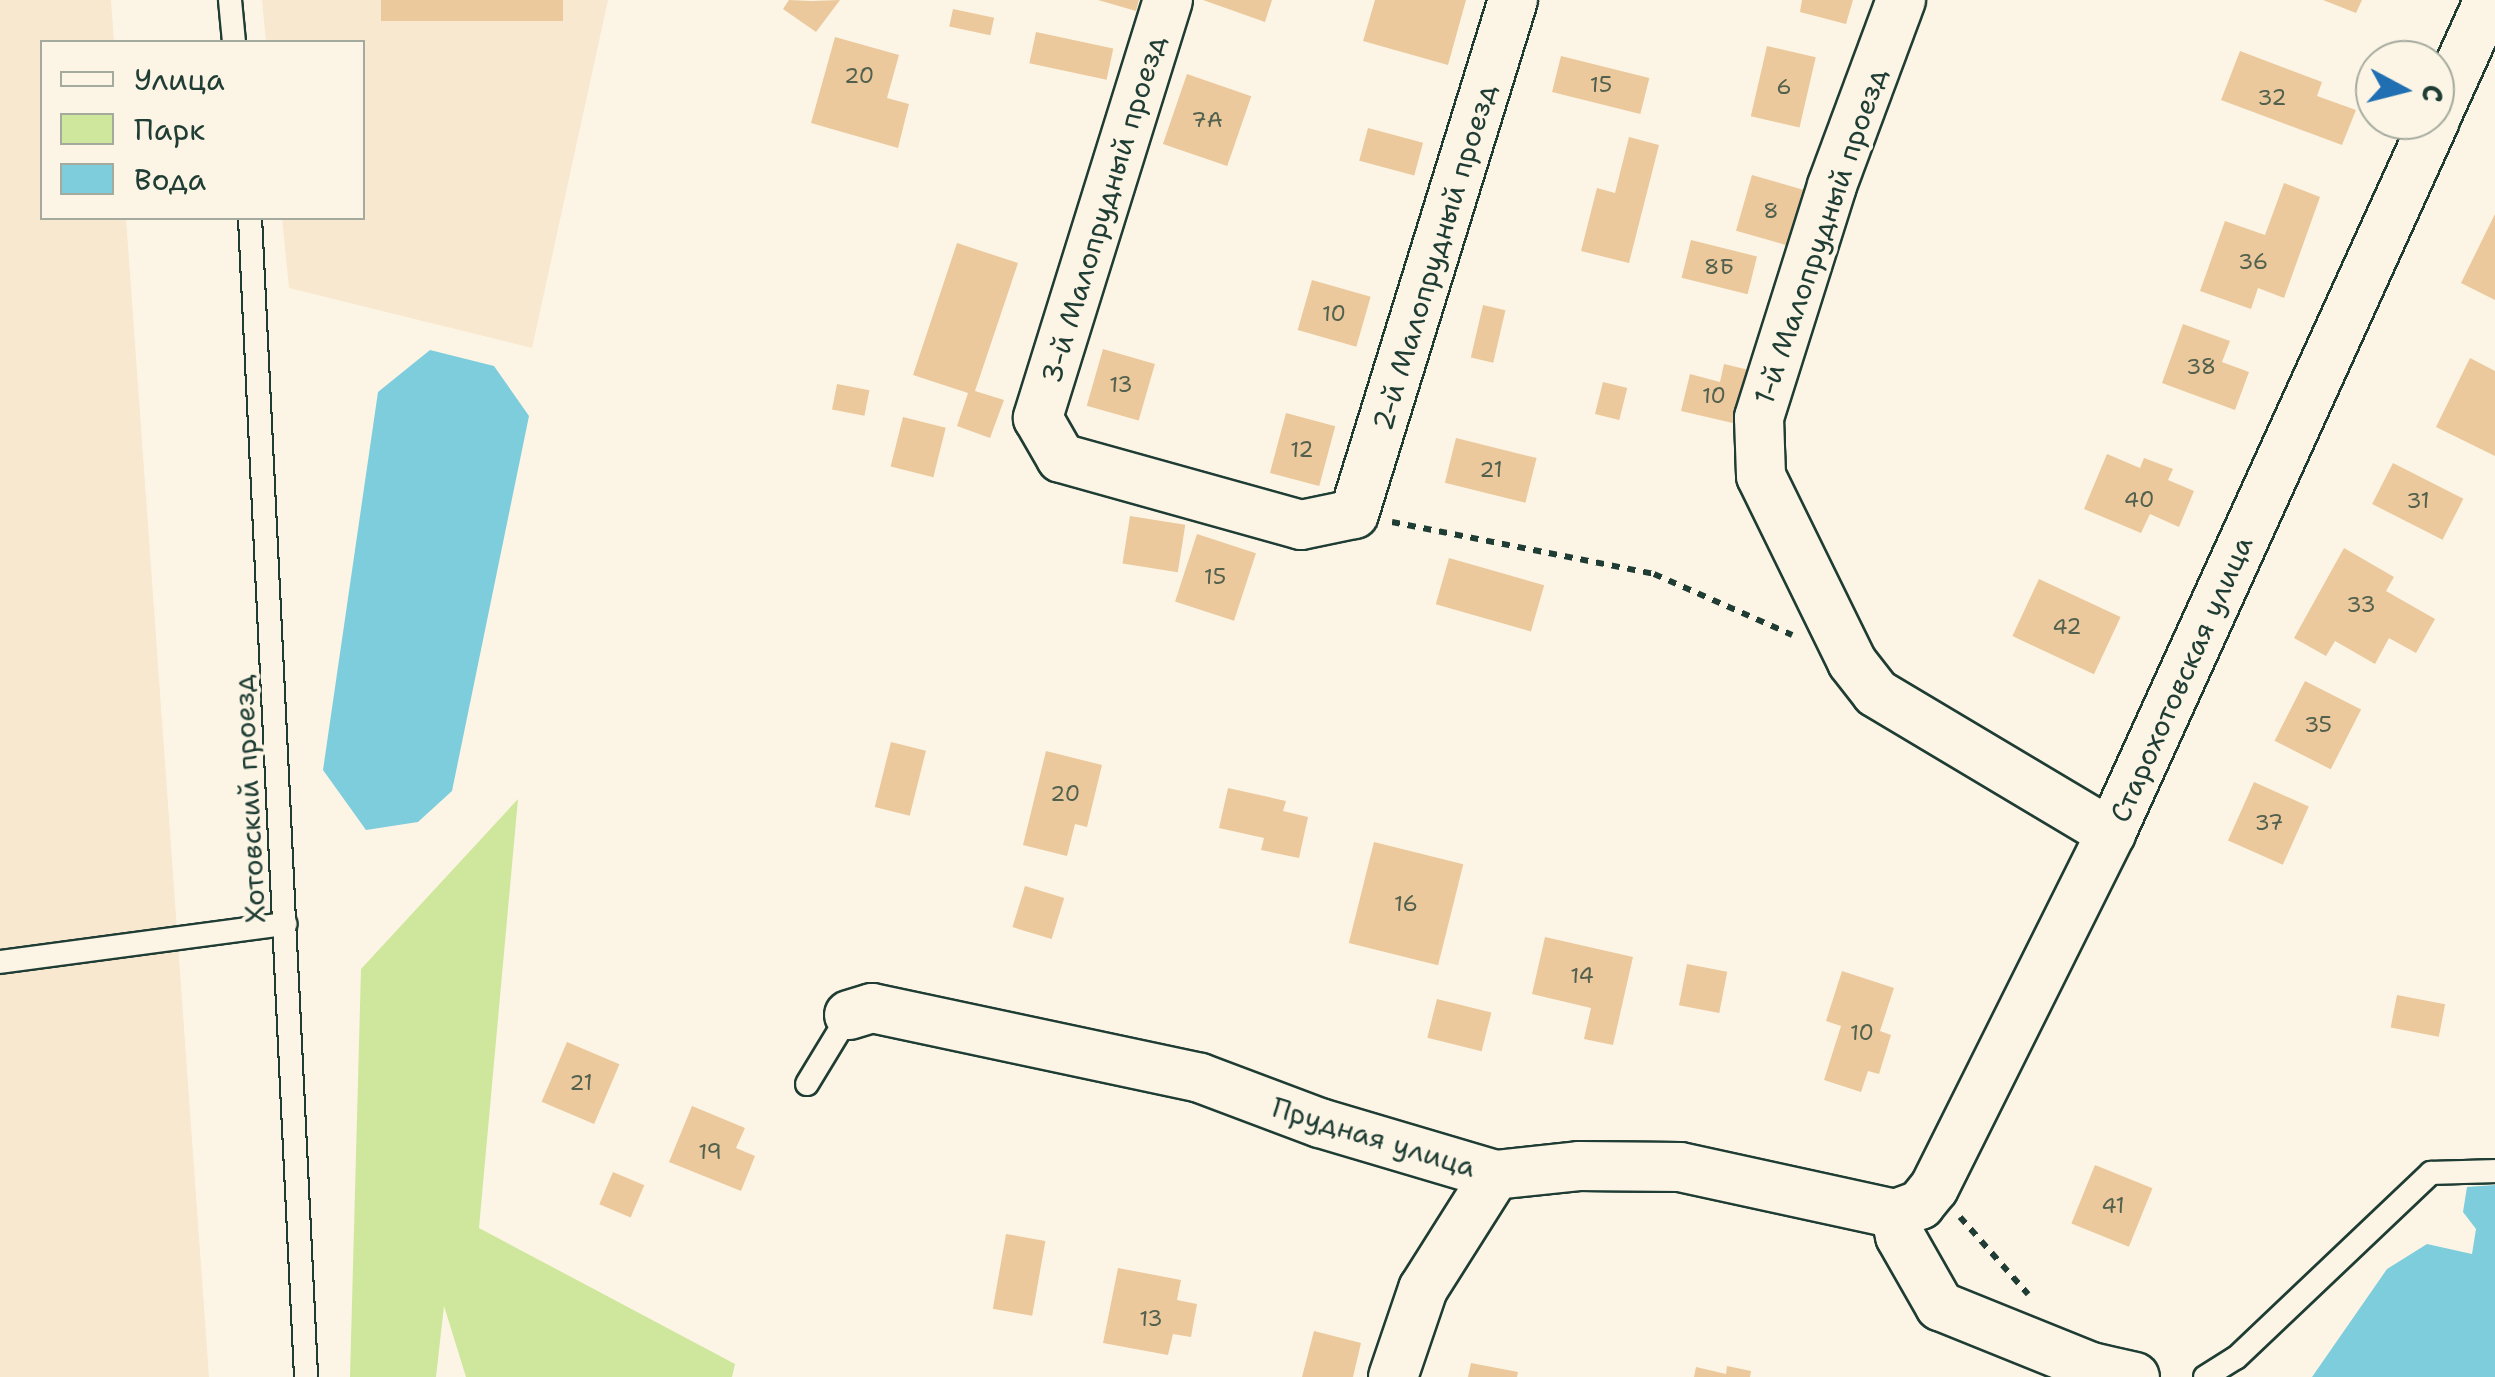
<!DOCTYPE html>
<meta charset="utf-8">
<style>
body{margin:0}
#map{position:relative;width:2495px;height:1377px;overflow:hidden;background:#fcf5e5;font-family:"Shantell Sans",sans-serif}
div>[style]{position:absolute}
.built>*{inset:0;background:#f7e8cf}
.green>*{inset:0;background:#cfe79c}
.water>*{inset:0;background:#7ecddc}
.building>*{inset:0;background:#ebc99c;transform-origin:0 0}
.path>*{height:6px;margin-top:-3px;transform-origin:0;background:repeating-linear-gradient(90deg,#1f3d34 0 8px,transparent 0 16px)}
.roads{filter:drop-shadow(2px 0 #1f3d34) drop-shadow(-2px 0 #1f3d34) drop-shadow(0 2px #1f3d34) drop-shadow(0 -2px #1f3d34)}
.lane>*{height:22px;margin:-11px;padding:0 11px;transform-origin:11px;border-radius:11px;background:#fcf5e5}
.street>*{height:48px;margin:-24px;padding:0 24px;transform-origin:24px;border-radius:24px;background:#fcf5e5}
span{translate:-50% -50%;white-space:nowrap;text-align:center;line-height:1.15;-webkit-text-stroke:8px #fcf5e5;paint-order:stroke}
.number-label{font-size:22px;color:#52604e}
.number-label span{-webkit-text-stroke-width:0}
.street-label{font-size:28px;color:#1f3d34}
.legend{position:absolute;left:40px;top:40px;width:325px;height:180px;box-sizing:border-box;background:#fcf5e5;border:2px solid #a4ab9e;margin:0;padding:12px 18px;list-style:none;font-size:30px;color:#1f3d34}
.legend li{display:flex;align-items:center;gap:20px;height:50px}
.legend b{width:50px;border:2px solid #a4ab9e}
.north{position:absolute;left:2355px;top:40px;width:100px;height:100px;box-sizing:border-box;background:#fcf5e5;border:2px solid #a4ab9e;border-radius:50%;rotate:97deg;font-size:28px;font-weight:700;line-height:40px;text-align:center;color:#1f3d34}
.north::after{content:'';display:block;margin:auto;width:35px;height:45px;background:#1f6fb2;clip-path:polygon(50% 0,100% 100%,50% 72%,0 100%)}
</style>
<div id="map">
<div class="built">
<i style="clip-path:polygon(0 0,111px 0,114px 42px,42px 42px,42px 218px,126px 218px,209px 1377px,0 1377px)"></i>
<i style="clip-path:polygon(262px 0,608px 0,532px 348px,289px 288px,282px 218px,362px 218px,362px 42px,266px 42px)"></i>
</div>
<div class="green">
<i style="clip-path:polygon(518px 799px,479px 1228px,735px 1364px,732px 1377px,466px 1377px,444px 1306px,436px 1377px,350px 1377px,361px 969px)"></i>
</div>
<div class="water">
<i style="clip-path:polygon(430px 350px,494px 366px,529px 416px,452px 791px,418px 822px,366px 830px,323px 770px,378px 392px)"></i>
<i style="clip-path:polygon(2495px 1185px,2495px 1377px,2312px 1377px,2387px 1269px,2427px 1244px,2472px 1254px,2476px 1229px,2463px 1212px,2467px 1187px)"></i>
</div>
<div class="building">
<i style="left:381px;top:0;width:182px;height:21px"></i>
<i style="clip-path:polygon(789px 0,811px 1px,840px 0,816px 32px,783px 9px)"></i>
<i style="clip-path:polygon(1098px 0,1139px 0,1136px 11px)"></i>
<i style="clip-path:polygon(1203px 0,1272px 0,1265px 22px)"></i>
<i style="clip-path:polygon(1375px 0,1466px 0,1448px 65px,1363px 41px)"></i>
<i style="clip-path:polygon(1802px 0,1853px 0,1846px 24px,1800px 12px)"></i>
<i style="clip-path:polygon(2323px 0,2362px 0,2356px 13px)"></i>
<i style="left:953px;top:9px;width:42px;height:18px;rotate:12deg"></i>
<i style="left:1036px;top:32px;width:79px;height:32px;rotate:12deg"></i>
<i style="clip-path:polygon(835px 37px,899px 55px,887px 98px,909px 104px,898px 148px,811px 123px)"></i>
<i style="left:1767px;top:46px;width:50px;height:72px;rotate:13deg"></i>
<i style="clip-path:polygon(2240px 51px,2322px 82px,2317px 96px,2356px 110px,2342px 145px,2221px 100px)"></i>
<i style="left:1561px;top:56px;width:91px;height:37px;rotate:14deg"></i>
<i style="left:1187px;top:74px;width:68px;height:74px;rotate:19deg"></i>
<i style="left:1368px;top:128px;width:57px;height:34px;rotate:15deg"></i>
<i style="clip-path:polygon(1629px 137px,1659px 145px,1629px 263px,1581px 251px,1597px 188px,1615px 193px)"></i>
<i style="left:1752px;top:175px;width:55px;height:58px;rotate:16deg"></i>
<i style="clip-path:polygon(2284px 183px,2320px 197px,2284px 298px,2258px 288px,2251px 309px,2200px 291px,2225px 221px,2265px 235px)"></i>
<i style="clip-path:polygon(2495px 214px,2495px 300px,2461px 283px)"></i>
<i style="left:1691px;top:240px;width:68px;height:39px;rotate:14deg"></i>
<i style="clip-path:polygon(957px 243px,1018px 263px,975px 391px,1004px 400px,990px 438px,957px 426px,968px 393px,913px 375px)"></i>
<i style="left:1312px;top:280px;width:61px;height:52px;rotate:16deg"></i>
<i style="left:1483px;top:305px;width:23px;height:54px;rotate:13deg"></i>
<i style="clip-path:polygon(2183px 324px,2230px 341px,2222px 362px,2249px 372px,2235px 410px,2162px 383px)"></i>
<i style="left:1103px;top:349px;width:54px;height:59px;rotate:16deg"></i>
<i style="clip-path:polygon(2470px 358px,2495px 371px,2495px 456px,2436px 427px)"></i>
<i style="clip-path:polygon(1724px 364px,1749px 370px,1737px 424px,1681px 411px,1690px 374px,1720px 382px)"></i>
<i style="left:1603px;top:382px;width:25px;height:33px;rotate:14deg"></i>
<i style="left:837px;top:384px;width:33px;height:26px;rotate:11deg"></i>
<i style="left:1286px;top:413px;width:51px;height:62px;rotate:15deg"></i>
<i style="left:903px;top:417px;width:44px;height:51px;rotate:14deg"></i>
<i style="left:1456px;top:438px;width:83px;height:46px;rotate:14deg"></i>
<i style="clip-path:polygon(2107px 454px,2140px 468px,2144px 458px,2173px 469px,2168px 480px,2194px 491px,2179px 527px,2150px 514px,2141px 533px,2084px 509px)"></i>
<i style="left:2393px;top:463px;width:79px;height:46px;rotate:27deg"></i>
<i style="left:1130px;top:516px;width:56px;height:48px;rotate:9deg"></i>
<i style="left:1197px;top:534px;width:62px;height:71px;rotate:18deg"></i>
<i style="clip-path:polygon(2344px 548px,2394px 577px,2386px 591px,2435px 619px,2416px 653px,2389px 638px,2375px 664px,2335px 641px,2326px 656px,2294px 638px)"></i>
<i style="left:1449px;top:558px;width:99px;height:48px;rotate:16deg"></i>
<i style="left:2039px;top:579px;width:90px;height:63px;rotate:25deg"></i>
<i style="left:2305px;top:681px;width:63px;height:67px;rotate:27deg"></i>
<i style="left:891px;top:742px;width:36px;height:67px;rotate:14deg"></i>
<i style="clip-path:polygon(1046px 751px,1102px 765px,1087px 827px,1075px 824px,1067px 856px,1023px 845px)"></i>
<i style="left:2254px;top:782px;width:60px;height:64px;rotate:24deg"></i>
<i style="clip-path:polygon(1228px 788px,1286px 801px,1283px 811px,1308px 817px,1299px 858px,1261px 850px,1264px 838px,1219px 828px)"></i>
<i style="left:1374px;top:842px;width:92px;height:104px;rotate:14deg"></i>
<i style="left:1025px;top:886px;width:41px;height:43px;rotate:17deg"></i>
<i style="clip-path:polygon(1545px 937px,1633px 957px,1613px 1045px,1584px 1039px,1591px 1008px,1532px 994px)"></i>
<i style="left:1687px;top:964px;width:41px;height:42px;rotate:11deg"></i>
<i style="clip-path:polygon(1842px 971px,1894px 988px,1880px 1031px,1891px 1035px,1879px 1074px,1868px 1071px,1861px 1092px,1824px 1080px,1841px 1026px,1826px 1021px)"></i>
<i style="left:2397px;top:995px;width:49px;height:33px;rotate:11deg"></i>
<i style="left:1437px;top:999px;width:56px;height:40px;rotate:14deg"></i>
<i style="left:567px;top:1042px;width:57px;height:65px;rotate:23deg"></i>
<i style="clip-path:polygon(692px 1106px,745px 1128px,736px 1148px,755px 1156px,741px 1191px,669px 1162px)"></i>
<i style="left:2095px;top:1165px;width:62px;height:63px;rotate:22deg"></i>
<i style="left:613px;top:1172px;width:34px;height:35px;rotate:23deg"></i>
<i style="left:1006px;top:1234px;width:40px;height:76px;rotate:10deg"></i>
<i style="clip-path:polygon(1118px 1268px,1181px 1280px,1177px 1300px,1197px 1304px,1191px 1337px,1173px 1334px,1168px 1355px,1103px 1343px)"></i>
<i style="clip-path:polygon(1314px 1331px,1361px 1343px,1353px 1377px,1302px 1377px)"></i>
<i style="clip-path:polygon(1471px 1363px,1518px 1372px,1517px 1377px,1468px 1377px)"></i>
<i style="clip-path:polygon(1727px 1366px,1751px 1371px,1750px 1377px,1694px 1377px,1696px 1367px,1726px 1374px)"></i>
</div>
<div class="path">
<i style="left:1392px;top:522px;width:267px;rotate:11.2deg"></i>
<i style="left:1654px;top:574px;width:151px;rotate:23.8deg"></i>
<i style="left:1960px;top:1217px;width:103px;rotate:48.6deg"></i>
</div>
<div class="roads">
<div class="lane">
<i style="left:230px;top:0;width:42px;rotate:84.6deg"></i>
<i style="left:250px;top:218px;width:1160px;rotate:87.23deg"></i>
<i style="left:0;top:962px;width:288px;rotate:-7.6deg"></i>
<i style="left:807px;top:1084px;width:81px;rotate:-58.7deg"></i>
<i style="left:2205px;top:1377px;width:36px;rotate:-32deg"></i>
<i style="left:2236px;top:1358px;width:269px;rotate:-43.5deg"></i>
<i style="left:2431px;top:1173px;width:64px;rotate:-1.8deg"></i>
</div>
<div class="street">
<i style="left:1168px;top:0;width:438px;rotate:107.3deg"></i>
<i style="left:1038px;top:418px;width:46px;rotate:60.1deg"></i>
<i style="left:1061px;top:458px;width:249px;rotate:15.6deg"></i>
<i style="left:1301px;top:525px;width:54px;rotate:-11.7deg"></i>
<i style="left:1354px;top:514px;width:538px;rotate:-72.81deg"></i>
<i style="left:1901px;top:0;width:198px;rotate:110.4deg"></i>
<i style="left:1832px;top:186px;width:243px;rotate:107.5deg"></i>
<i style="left:1759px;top:418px;width:58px;rotate:88deg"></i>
<i style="left:1761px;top:476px;width:207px;rotate:63.9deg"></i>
<i style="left:1852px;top:662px;width:39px;rotate:52deg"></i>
<i style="left:1876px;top:693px;width:274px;rotate:30.8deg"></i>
<i style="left:2435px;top:119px;width:131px;rotate:-65.6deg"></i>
<i style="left:849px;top:1015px;width:24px;rotate:-17deg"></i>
<i style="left:872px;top:1008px;width:335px;rotate:12deg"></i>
<i style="left:1200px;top:1078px;width:128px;rotate:20.6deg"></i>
<i style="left:1320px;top:1123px;width:183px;rotate:16.5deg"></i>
<i style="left:1495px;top:1175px;width:84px;rotate:-6.1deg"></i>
<i style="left:1579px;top:1166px;width:101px;rotate:0.6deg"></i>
<i style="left:1680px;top:1167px;width:220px;rotate:12.3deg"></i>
<i style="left:1895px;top:1214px;width:23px;rotate:77deg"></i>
<i style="left:1900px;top:1236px;width:81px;rotate:60.3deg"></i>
<i style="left:1940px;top:1306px;width:163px;rotate:22deg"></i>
<i style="left:2091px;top:1367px;width:45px;rotate:12.8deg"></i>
<i style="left:1895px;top:1214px;width:27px;rotate:-20deg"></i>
<i style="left:1920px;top:1205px;width:22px;rotate:-51deg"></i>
<i style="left:1934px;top:1188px;width:397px;rotate:-63.5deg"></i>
<i style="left:2111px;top:833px;width:783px;rotate:-65.56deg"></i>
<i style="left:1393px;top:1377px;width:93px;rotate:-71.2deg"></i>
<i style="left:1423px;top:1289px;width:135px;rotate:-57.7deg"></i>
</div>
</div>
<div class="number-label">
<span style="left:859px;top:76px">20</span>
<span style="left:1601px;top:85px">15</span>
<span style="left:1784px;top:87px">6</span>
<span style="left:2272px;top:98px">32</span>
<span style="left:1207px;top:120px">7А</span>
<span style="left:1771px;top:211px">8</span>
<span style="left:2253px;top:262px">36</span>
<span style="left:1719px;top:267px">8Б</span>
<span style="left:1334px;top:314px">10</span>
<span style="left:2201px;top:367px">38</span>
<span style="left:1121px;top:385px">13</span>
<span style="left:1714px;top:396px">10</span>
<span style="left:1302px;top:450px">12</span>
<span style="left:1491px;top:470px">21</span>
<span style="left:2139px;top:500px">40</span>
<span style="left:2418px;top:501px">31</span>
<span style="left:1215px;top:577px">15</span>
<span style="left:2361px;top:605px">33</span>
<span style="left:2067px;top:627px">42</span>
<span style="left:2318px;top:725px">35</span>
<span style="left:1065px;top:794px">20</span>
<span style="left:2269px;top:823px">37</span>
<span style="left:1406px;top:904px">16</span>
<span style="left:1582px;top:976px">14</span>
<span style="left:1862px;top:1033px">10</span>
<span style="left:581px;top:1083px">21</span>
<span style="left:710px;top:1152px">19</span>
<span style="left:2113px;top:1206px">41</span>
<span style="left:1151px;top:1319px">13</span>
</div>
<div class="street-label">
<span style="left:1103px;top:209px;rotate:-73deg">3-й Малопрудный проезд</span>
<span style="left:1820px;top:236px;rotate:-71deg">1-й Малопрудный проезд</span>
<span style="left:1434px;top:257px;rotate:-73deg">2-й Малопрудный проезд</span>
<span style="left:2181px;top:679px;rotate:-66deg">Старохотовская улица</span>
<span style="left:249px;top:799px;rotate:-93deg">Хотовский проезд</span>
<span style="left:1374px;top:1137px;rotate:17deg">Прудная улица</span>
</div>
<ul class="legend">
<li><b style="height:12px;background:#fcf5e5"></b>Улица</li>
<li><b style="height:28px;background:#cfe79c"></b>Парк</li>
<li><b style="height:28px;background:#7ecddc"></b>Вода</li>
</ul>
<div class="north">С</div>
</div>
